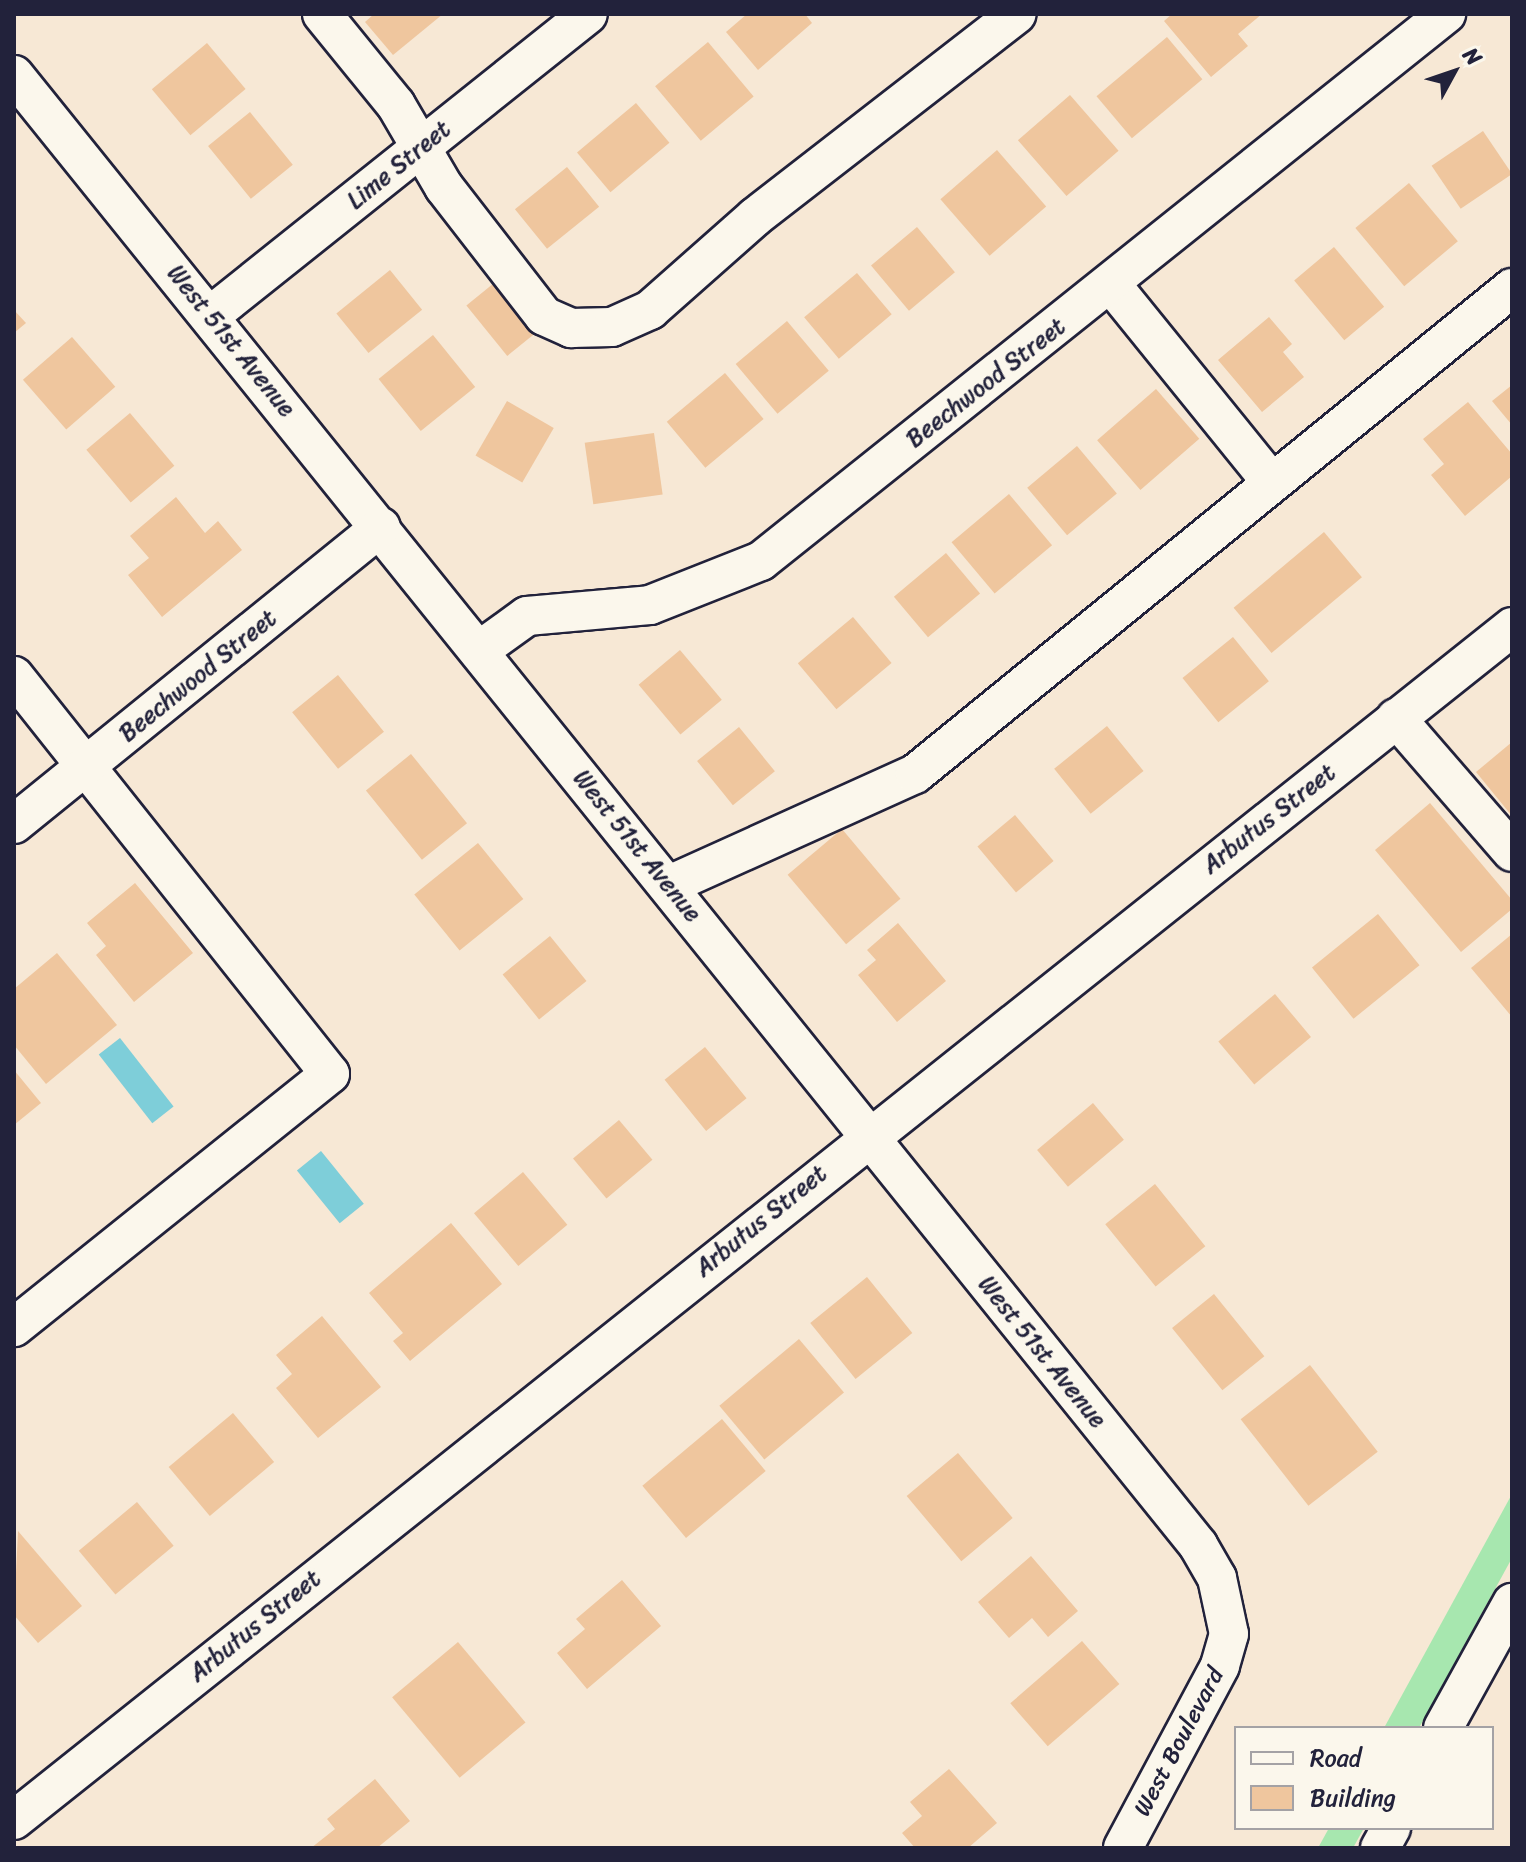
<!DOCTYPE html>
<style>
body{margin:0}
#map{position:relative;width:1526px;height:1862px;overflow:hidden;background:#f7e8d5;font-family:Sriracha,sans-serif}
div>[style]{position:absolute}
.green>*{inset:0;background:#a7e7af}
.water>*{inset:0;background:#7eced9;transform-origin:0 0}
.building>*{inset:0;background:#efc69e;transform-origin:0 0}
.roads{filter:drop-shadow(2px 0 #22223b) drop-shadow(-2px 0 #22223b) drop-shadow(0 2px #22223b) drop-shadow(0 -2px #22223b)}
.minor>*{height:38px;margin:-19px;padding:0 19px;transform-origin:19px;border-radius:19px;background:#fbf7ec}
span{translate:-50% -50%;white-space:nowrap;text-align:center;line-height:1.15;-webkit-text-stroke:6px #fbf7ec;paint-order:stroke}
.street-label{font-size:24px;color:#22223b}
.frame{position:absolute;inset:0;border:16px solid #22223b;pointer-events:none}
.legend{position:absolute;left:1234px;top:1726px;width:260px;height:104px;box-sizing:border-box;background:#fbf7ec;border:2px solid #a4a2a5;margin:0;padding:10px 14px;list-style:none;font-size:24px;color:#22223b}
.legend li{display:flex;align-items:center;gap:16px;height:40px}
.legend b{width:40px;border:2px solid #a4a2a5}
.north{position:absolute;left:1414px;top:32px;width:80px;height:80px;-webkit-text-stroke:6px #fbf7ec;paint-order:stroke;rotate:50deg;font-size:22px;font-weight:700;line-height:32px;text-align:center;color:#22223b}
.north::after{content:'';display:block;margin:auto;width:28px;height:36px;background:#22223b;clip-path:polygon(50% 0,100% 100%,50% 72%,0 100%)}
</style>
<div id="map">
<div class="green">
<i style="clip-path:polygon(1512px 1494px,1512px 1558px,1419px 1728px,1384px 1728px)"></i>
<i style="clip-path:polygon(1329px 1828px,1364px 1828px,1353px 1848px,1318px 1848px)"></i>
</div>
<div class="water">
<i style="left:120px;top:1038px;width:87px;height:27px;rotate:52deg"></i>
<i style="left:321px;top:1151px;width:68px;height:31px;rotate:51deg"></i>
</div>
<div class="building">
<i style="clip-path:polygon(374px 14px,443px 14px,393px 55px,365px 22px)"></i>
<i style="clip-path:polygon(747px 14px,805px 14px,812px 23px,758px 70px,726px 32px)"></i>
<i style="clip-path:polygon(1172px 14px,1262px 14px,1238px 34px,1248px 46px,1211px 77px,1164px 21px)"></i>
<i style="left:1167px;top:37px;width:55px;height:92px;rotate:50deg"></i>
<i style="left:708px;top:42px;width:71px;height:69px;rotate:50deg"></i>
<i style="left:207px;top:43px;width:60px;height:72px;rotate:50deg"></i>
<i style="left:1070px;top:95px;width:74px;height:69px;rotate:49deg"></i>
<i style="left:636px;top:103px;width:52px;height:77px;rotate:50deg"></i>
<i style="left:250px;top:112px;width:68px;height:54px;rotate:51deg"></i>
<i style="left:1483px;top:131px;width:52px;height:62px;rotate:56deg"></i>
<i style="left:997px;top:150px;width:75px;height:75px;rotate:49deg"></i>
<i style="left:567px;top:167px;width:51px;height:67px;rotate:51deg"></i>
<i style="left:1409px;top:183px;width:76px;height:70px;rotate:50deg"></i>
<i style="left:917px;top:227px;width:59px;height:60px;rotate:50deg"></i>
<i style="left:1334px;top:247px;width:78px;height:52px;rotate:50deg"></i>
<i style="left:390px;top:270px;width:51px;height:69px;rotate:51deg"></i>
<i style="left:857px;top:273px;width:54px;height:69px;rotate:50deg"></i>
<i style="left:499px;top:279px;width:65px;height:42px;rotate:51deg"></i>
<i style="clip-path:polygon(14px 310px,26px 323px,14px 333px)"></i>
<i style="clip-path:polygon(1269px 317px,1292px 344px,1283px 352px,1304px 377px,1262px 412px,1218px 360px)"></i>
<i style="left:787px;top:321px;width:65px;height:67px;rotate:50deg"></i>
<i style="left:433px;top:335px;width:67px;height:70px;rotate:51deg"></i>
<i style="left:72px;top:337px;width:66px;height:65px;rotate:49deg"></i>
<i style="left:725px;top:373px;width:60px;height:76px;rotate:50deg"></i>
<i style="clip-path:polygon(1512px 385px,1512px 425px,1492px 401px)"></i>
<i style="left:1156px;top:389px;width:66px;height:78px;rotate:49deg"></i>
<i style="left:507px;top:401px;width:54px;height:63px;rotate:30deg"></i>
<i style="clip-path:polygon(1468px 402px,1512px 454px,1512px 476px,1465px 516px,1431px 475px,1444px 464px,1423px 439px)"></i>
<i style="left:130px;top:413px;width:69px;height:57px;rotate:50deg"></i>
<i style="left:654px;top:433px;width:62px;height:70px;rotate:82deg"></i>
<i style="left:1077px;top:446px;width:62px;height:65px;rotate:50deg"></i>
<i style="left:1009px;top:494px;width:67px;height:75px;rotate:50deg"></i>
<i style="clip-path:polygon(176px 497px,205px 533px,218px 521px,242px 550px,162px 617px,128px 575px,149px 558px,130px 536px)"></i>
<i style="left:1324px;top:532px;width:59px;height:118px;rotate:50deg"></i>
<i style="left:946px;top:553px;width:53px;height:68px;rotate:50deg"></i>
<i style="left:853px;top:617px;width:60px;height:72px;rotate:50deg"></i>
<i style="left:1233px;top:637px;width:57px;height:65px;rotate:51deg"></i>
<i style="left:680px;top:650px;width:65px;height:54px;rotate:50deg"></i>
<i style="left:338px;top:675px;width:73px;height:59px;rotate:51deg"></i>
<i style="left:1107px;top:726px;width:58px;height:68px;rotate:51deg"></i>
<i style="left:739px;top:727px;width:57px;height:54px;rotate:51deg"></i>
<i style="clip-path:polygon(1512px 742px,1512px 816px,1476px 772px)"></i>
<i style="left:411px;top:754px;width:89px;height:58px;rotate:51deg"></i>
<i style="clip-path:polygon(1430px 803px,1512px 900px,1512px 909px,1461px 952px,1375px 850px)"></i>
<i style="left:1015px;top:815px;width:60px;height:49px;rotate:50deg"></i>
<i style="left:842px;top:829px;width:91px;height:71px;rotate:50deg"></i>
<i style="left:478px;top:843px;width:72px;height:82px;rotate:51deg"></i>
<i style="clip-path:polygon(135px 883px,193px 953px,134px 1002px,96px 955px,106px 946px,87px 923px)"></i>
<i style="left:1378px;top:914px;width:66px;height:85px;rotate:51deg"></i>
<i style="clip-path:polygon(898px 923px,946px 981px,897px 1022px,858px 975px,876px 960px,867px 950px)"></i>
<i style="clip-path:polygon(1512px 934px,1512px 1017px,1471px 968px)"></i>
<i style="left:550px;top:936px;width:58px;height:61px;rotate:51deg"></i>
<i style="clip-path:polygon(57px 953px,117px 1025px,46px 1084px,14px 1045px,14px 989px)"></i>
<i style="left:1275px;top:994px;width:56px;height:74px;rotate:50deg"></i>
<i style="left:705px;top:1047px;width:66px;height:52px;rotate:51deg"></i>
<i style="clip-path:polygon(14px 1070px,41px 1103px,14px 1125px)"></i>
<i style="left:1093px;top:1103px;width:48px;height:73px;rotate:50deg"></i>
<i style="left:619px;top:1120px;width:52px;height:60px;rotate:50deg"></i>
<i style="left:523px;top:1172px;width:69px;height:64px;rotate:50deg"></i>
<i style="left:1155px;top:1184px;width:80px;height:64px;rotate:51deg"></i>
<i style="clip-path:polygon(451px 1223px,502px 1284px,410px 1361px,393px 1341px,403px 1333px,369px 1293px)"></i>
<i style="left:867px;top:1277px;width:72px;height:73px;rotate:51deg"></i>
<i style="left:1214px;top:1294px;width:80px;height:54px;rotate:51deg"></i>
<i style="clip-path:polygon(322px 1316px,381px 1387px,318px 1438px,276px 1388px,292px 1374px,276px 1355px)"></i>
<i style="left:799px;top:1339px;width:70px;height:104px;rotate:50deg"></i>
<i style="left:1310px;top:1365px;width:110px;height:88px;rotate:52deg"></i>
<i style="left:233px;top:1413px;width:64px;height:84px;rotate:50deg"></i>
<i style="left:722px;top:1419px;width:68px;height:104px;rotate:50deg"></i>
<i style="left:958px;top:1453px;width:85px;height:67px;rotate:50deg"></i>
<i style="left:137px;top:1502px;width:57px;height:76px;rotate:50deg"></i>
<i style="clip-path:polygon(18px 1531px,82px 1606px,38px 1643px,14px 1615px)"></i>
<i style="clip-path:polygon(1031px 1556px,1078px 1611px,1048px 1637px,1032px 1618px,1009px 1638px,978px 1602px)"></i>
<i style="clip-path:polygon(622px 1580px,661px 1626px,587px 1689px,557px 1653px,585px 1629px,576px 1619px)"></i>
<i style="left:1082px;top:1641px;width:57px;height:95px;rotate:49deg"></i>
<i style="left:458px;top:1642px;width:105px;height:86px;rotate:50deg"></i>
<i style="clip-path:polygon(949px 1769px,997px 1823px,968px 1848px,915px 1848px,902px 1833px,922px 1816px,910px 1802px)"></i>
<i style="clip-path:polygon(375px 1779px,410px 1821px,377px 1848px,311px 1848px,335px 1829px,327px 1819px)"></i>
</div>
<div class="roads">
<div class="minor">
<i style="left:322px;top:14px;width:117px;rotate:50.9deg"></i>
<i style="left:396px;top:105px;width:95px;rotate:59.7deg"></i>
<i style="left:444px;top:187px;width:163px;rotate:52.2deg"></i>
<i style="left:544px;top:316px;width:30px;rotate:24deg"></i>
<i style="left:571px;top:328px;width:41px;rotate:-1.4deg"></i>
<i style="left:612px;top:327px;width:42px;rotate:-24.1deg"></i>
<i style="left:650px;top:310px;width:140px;rotate:-41.5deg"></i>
<i style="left:755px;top:217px;width:331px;rotate:-37.8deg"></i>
<i style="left:14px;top:75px;width:1888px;rotate:51.15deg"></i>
<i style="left:1198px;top:1545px;width:38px;rotate:60deg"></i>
<i style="left:1217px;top:1578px;width:57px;rotate:77.9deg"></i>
<i style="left:1229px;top:1634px;width:33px;rotate:106deg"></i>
<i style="left:1220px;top:1666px;width:206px;rotate:118.1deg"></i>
<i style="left:1111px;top:284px;width:256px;rotate:51deg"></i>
<i style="left:211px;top:315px;width:482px;rotate:-38.6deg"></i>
<i style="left:480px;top:650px;width:58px;rotate:-35.9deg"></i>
<i style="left:527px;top:616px;width:123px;rotate:-5.1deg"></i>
<i style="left:650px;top:605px;width:119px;rotate:-21.6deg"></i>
<i style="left:761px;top:561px;width:877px;rotate:-38.61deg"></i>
<i style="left:14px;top:676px;width:508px;rotate:51.55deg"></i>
<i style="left:330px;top:1074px;width:405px;rotate:141.3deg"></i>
<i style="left:1396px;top:718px;width:177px;rotate:49.1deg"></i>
<i style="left:14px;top:824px;width:472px;rotate:-39deg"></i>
<i style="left:669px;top:885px;width:270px;rotate:-24.3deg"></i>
<i style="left:915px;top:774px;width:770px;rotate:-39.15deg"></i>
<i style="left:1443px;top:1728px;width:143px;rotate:-61.1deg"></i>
<i style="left:14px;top:1820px;width:1915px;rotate:-38.53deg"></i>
<i style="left:1380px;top:1848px;width:23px;rotate:-61deg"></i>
</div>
</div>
<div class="street-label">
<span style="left:399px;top:165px;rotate:-39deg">Lime Street</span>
<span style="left:231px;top:341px;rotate:51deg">West 51st Avenue</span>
<span style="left:986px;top:383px;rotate:-38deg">Beechwood Street</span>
<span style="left:198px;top:676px;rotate:-39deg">Beechwood Street</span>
<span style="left:1269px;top:819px;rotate:-38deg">Arbutus Street</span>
<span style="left:637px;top:846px;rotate:51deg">West 51st Avenue</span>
<span style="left:761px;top:1221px;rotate:-39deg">Arbutus Street</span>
<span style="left:1042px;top:1352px;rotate:51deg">West 51st Avenue</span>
<span style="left:255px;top:1626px;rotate:-39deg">Arbutus Street</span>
<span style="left:1179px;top:1742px;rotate:-62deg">West Boulevard</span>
</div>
<div class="frame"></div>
<ul class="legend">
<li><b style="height:10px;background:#fbf7ec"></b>Road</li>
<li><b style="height:22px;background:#efc69e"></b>Building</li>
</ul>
<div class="north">N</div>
</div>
